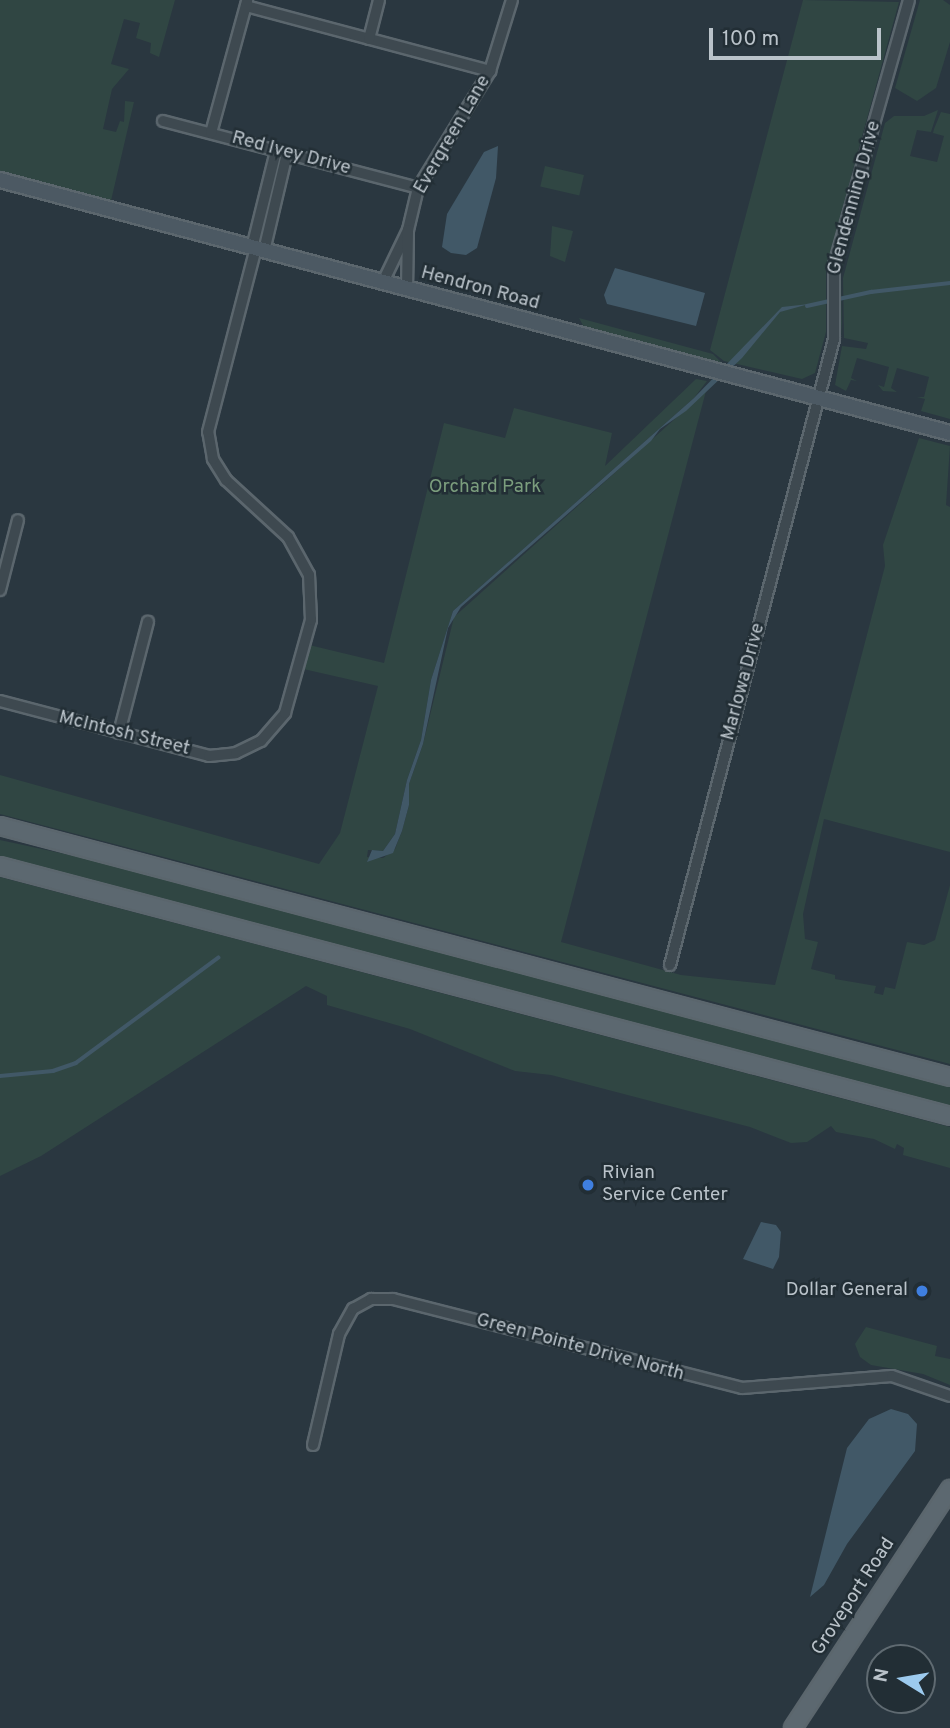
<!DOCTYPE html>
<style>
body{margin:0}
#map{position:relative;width:950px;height:1728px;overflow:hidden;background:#2a3740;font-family:Overpass,sans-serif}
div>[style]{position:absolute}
.green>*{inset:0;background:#304643;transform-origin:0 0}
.water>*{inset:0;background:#415867}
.stream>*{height:3.5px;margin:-1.75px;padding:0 1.75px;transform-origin:1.75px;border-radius:1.75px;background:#415867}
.roads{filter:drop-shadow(2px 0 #5b666d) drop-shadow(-2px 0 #5b666d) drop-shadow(0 2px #5b666d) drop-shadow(0 -2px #5b666d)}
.street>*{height:10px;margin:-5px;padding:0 5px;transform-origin:5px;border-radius:5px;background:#3e4950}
.secondary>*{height:14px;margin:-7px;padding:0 7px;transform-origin:7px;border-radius:7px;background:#4c5963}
.primary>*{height:16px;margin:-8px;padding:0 8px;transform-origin:8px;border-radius:8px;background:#5c6870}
.dots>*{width:19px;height:19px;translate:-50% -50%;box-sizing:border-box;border:4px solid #222e35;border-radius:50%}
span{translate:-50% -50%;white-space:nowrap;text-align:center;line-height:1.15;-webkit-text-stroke:5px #222e35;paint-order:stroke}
.street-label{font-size:19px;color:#bac3ca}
.park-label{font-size:19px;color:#7b9d7d}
.poi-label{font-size:19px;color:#bac3ca}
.left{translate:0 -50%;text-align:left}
.right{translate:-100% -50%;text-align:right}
.north{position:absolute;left:866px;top:1644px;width:70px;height:70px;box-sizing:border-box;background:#222e35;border:2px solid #5f6a71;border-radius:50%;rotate:281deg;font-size:19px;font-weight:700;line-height:28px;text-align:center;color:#bac3ca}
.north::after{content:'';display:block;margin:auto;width:24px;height:32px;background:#9ccaee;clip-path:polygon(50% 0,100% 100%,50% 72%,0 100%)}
.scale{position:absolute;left:709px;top:28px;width:172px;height:32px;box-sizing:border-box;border:4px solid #bac3ca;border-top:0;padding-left:9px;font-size:21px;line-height:24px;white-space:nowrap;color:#bac3ca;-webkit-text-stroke:5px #222e35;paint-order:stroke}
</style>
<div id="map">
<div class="green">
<i style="clip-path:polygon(0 0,175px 0,159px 57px,150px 53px,151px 43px,136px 38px,140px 23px,124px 19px,111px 64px,129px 69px,112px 89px,103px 129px,116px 132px,120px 121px,124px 122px,125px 101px,134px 102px,110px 205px,0 175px)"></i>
<i style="clip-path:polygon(803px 0,899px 2px,826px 268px,826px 332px,815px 373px,802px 379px,724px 361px,710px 350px)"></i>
<i style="clip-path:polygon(920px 0,943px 0,950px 5px,950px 42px,936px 88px,917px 101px,895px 88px)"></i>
<i style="clip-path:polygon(938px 110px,931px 132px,917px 130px,910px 156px,937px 162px,944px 136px,933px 133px,934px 129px,941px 112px,950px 114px,950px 419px,921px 411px,925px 399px,917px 397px,924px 397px,929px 377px,897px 368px,891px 388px,897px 392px,883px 391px,878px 385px,884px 387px,889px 367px,857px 358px,851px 378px,857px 381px,851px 380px,846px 391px,835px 385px,842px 346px,866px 349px,868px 343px,844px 338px,843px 278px,885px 123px,894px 116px,924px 116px)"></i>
<i style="clip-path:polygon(884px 117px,841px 273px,842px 338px,838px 277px)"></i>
<i style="left:545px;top:166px;width:40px;height:21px;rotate:13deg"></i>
<i style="clip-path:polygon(552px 226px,573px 231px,565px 262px,550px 256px)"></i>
<i style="clip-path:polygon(579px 318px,713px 354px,722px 363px,762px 377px,585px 329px)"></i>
<i style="clip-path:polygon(696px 379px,707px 381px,694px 398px,453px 611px,431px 680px,421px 740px,407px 780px,395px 834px,383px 851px,368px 850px,367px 857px,383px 858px,395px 849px,402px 831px,409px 805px,409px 784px,423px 744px,454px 617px,706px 391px,561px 942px,681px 975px,775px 985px,885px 566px,883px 545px,919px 438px,950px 446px,946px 505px,950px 507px,950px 852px,824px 819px,803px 914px,805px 939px,818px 942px,811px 969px,835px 975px,835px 979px,876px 986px,874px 993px,883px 995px,885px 987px,895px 989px,907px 942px,924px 945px,935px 940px,950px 885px,950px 1064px,0 814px,0 775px,319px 864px,340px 833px,378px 686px,299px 668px,305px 644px,384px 663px,444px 423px,505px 438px,514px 408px,604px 431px,612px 433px,605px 466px)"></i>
<i style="clip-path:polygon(0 840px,116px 865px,950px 1084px,950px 1107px,14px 861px,0 857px)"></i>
<i style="clip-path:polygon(0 877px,950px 1127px,950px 1168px,903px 1155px,904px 1148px,897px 1144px,895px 1149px,874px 1139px,836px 1132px,831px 1126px,807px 1142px,791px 1143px,750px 1127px,551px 1075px,515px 1071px,410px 1029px,327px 1005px,327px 996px,306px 986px,41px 1156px,0 1176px)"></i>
<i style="clip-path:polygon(866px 1327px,937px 1346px,935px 1356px,950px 1359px,950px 1385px,923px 1374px,871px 1365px,860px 1357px,855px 1344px)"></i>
</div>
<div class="water">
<i style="clip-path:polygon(498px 146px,496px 178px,477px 248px,466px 255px,451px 253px,442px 247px,447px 214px,484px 152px)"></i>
<i style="clip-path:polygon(615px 268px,705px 293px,696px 326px,607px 304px,604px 295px)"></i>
<i style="clip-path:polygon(809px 304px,780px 312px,742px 358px,686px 411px,660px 429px,651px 441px,461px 607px,448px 628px,423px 744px,409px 784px,409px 805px,402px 831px,393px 853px,367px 862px,372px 850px,383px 851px,395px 834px,407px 780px,421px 740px,431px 680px,453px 611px,694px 398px,782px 307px)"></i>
<i style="clip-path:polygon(761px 1222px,776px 1225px,781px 1232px,779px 1257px,773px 1269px,743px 1259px)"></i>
<i style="clip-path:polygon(891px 1409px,908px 1414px,917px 1424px,915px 1451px,847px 1544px,824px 1585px,810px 1597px,847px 1448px,869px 1419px)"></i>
</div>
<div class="stream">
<i style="left:807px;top:306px;width:66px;rotate:-12.3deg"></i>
<i style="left:871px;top:292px;width:80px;rotate:-6.5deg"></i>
<i style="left:0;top:1076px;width:53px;rotate:-5.4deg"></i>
<i style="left:53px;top:1071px;width:24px;rotate:-19deg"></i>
<i style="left:76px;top:1063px;width:177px;rotate:-36.5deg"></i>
</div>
<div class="roads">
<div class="street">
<i style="left:246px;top:6px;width:253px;rotate:14.9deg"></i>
<i style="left:369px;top:39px;width:40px;rotate:-75.6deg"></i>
<i style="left:163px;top:121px;width:264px;rotate:14.7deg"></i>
<i style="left:211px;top:133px;width:137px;rotate:-74.7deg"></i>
<i style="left:252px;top:248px;width:100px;rotate:-76.1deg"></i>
<i style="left:264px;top:251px;width:100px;rotate:-76.7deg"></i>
<i style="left:383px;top:282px;width:58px;rotate:-64.3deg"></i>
<i style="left:408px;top:230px;width:43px;rotate:-76.6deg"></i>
<i style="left:418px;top:188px;width:137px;rotate:-58.4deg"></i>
<i style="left:490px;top:71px;width:74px;rotate:-72.8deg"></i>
<i style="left:407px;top:289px;width:59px;rotate:-89deg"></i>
<i style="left:0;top:590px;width:72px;rotate:-75.6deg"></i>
<i style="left:0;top:701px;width:216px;rotate:14.7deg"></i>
<i style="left:209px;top:756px;width:27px;rotate:-6deg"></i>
<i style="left:236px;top:753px;width:28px;rotate:-26deg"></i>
<i style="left:261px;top:741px;width:37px;rotate:-49deg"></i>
<i style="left:285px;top:713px;width:97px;rotate:-74.4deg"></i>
<i style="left:311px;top:620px;width:45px;rotate:-92.5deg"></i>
<i style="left:309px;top:575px;width:43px;rotate:-118.9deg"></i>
<i style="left:288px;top:537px;width:84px;rotate:-137.4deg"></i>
<i style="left:226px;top:480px;width:25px;rotate:-122deg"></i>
<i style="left:213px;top:459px;width:27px;rotate:-100deg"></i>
<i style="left:208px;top:432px;width:190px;rotate:-75.4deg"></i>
<i style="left:119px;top:733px;width:115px;rotate:-75.4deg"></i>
<i style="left:670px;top:965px;width:647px;rotate:-75.32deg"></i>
<i style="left:834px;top:339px;width:74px;rotate:-90deg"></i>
<i style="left:834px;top:265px;width:275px;rotate:-74.2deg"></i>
<i style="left:313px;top:1445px;width:114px;rotate:-76.8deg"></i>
<i style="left:339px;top:1334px;width:29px;rotate:-61deg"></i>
<i style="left:353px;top:1309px;width:21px;rotate:-29deg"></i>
<i style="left:371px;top:1299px;width:22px"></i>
<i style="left:393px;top:1299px;width:360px;rotate:14.3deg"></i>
<i style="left:742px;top:1388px;width:150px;rotate:-4.6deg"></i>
<i style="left:892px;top:1376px;width:61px;rotate:19deg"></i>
</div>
<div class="secondary">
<i style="left:0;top:180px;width:983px;rotate:14.91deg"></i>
</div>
<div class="primary">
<i style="left:0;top:826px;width:983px;rotate:14.8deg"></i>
<i style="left:0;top:866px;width:982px;rotate:14.74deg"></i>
<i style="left:793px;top:1728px;width:286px;rotate:-56.7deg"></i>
</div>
</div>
<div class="dots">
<i style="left:588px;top:1185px;background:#3f7fe0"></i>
<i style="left:922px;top:1291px;background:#3f7fe0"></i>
</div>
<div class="street-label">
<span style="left:453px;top:135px;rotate:-60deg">Evergreen Lane</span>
<span style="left:291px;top:154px;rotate:15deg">Red Ivey Drive</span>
<span style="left:855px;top:198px;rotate:-75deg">Glendenning Drive</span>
<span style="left:480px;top:289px;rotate:15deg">Hendron Road</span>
<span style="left:744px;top:682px;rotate:-75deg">Marlowa Drive</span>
<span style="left:124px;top:734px;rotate:14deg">McIntosh Street</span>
<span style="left:580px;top:1348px;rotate:15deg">Green Pointe Drive North</span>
<span style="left:854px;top:1597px;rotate:-57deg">Groveport Road</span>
</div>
<div class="park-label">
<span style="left:485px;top:488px">Orchard Park</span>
</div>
<div class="poi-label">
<span class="left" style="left:602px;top:1185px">Rivian<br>Service Center</span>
<span class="right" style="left:908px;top:1291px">Dollar General</span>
</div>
<div class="north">N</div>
<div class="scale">100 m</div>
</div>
